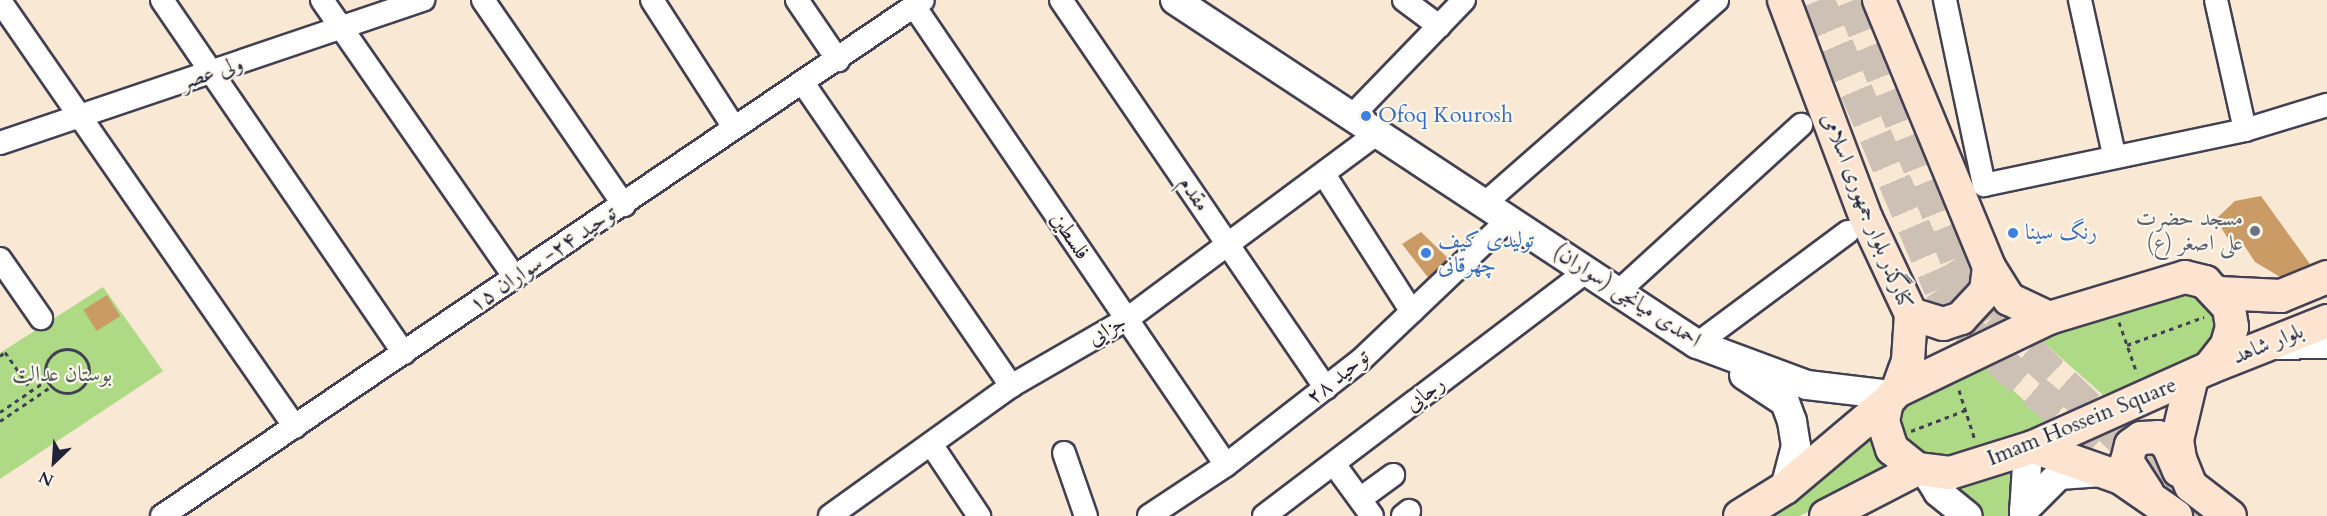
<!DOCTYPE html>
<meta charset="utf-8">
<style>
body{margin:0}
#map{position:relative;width:2327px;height:516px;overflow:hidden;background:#f8e8d4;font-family:Cardo,Amiri,serif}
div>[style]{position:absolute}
.green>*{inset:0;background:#aeda86}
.building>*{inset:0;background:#ca9b65;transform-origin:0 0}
.primary-tunnel>*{height:33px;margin-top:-16.5px;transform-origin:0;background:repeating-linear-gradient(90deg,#cdc0b5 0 33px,transparent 0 49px)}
.path>*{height:3px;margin-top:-1.5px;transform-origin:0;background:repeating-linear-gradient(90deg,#424052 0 4.5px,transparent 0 9px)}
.path>.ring{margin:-1.5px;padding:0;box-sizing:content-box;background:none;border:3px solid #424052;border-radius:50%}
.roads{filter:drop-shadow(2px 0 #424052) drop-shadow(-2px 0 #424052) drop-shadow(0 2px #424052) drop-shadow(0 -2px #424052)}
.minor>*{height:22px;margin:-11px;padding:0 11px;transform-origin:11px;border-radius:11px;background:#fff}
.tertiary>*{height:28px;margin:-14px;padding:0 14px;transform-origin:14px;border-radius:14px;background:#fff}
.secondary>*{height:32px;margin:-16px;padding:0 16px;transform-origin:16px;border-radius:16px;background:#fde4d1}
.dots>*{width:16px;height:16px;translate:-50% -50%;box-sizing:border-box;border:3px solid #fbf7ec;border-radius:50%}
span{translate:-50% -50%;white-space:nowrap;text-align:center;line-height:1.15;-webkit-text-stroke:4.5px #fbf7ec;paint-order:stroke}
.street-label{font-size:22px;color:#22223b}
.shop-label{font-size:22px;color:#366cbe}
.left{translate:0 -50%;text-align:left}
.worship-label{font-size:22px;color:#5b616d}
.right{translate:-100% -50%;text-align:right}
.park-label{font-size:22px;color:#4c5952}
.north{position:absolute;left:24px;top:432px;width:60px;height:60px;-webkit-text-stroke:4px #fbf7ec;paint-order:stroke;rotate:205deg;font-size:16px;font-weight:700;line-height:24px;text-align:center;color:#22223b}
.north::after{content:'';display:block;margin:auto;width:21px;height:27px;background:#22223b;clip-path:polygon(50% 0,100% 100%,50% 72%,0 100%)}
</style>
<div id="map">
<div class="green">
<i style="clip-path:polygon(103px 287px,163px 371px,0 479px,0 353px)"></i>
<i style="clip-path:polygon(2192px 291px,2217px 323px,2214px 338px,2198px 361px,2103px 395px,2039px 338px,2163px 293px)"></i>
<i style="clip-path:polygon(1982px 362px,2050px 424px,1961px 458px,1928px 462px,1905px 444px,1900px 405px)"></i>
<i style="clip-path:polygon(1866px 425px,1879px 456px,1895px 474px,1799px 516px,1761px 516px)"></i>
<i style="clip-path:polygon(2017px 467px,2016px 516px,1978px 516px,1946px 493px)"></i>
</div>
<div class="building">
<i style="clip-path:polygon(2261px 196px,2310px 264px,2282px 278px,2255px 262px,2242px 242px,2233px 247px,2216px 219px,2235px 201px)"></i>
<i style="clip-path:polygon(1421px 232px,1452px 262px,1430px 280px,1402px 244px)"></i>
<i style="left:107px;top:295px;width:25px;height:28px;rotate:58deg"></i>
</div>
<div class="primary-tunnel">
<i style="left:1818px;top:0;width:313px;rotate:67deg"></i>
<i style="left:1940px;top:288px;width:49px;rotate:56.6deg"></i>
<i style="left:1967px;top:329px;width:42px;rotate:44deg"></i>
<i style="left:1997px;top:358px;width:194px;rotate:40.8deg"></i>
<i style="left:1852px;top:0;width:278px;rotate:68deg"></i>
<i style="left:1956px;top:258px;width:69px;rotate:57.5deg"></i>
<i style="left:1993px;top:316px;width:219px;rotate:43.7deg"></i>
<i style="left:2151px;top:467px;width:76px;rotate:39.1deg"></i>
</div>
<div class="path">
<i style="left:2119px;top:322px;width:54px;rotate:70.6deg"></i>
<i style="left:2127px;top:345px;width:82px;rotate:-20deg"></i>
<i class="ring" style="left:45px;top:349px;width:41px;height:41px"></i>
<i style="left:0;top:356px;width:6px;rotate:-39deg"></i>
<i style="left:5px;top:352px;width:47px;rotate:55.3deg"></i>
<i style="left:1959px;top:390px;width:52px;rotate:72.3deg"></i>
<i style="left:0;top:412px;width:57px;rotate:-34.2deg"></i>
<i style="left:0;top:421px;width:63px;rotate:-33.9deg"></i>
<i style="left:1911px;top:431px;width:59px;rotate:-20.9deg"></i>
</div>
<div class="roads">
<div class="minor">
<i style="left:162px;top:0;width:428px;rotate:55.6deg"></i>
<i style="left:322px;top:0;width:338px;rotate:55.2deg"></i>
<i style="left:483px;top:0;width:249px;rotate:55.5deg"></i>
<i style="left:652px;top:0;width:151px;rotate:57.2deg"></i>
<i style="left:797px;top:0;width:73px;rotate:55.7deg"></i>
<i style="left:1061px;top:0;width:470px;rotate:55.7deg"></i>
<i style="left:1404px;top:0;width:44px;rotate:36.6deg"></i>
<i style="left:1945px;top:0;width:189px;rotate:78.1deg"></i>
<i style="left:1984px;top:185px;width:267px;rotate:-11.9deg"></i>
<i style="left:2245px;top:130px;width:86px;rotate:-17deg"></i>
<i style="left:2080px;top:0;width:158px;rotate:77.6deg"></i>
<i style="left:2216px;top:0;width:133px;rotate:77.4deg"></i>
<i style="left:0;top:1px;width:518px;rotate:55.3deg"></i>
<i style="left:914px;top:6px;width:555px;rotate:55.79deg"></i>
<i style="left:803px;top:83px;width:368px;rotate:55.5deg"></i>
<i style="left:1350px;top:118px;width:164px;rotate:-46deg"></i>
<i style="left:0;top:143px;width:447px;rotate:-18.7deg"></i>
<i style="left:1325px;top:176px;width:161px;rotate:57.4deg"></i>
<i style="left:1483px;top:205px;width:311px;rotate:-41.2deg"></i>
<i style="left:0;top:259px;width:72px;rotate:55.2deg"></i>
<i style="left:1618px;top:292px;width:248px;rotate:-42.4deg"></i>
<i style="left:1697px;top:344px;width:188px;rotate:-36.6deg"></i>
<i style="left:931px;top:444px;width:87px;rotate:56.3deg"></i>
<i style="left:1064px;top:453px;width:67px;rotate:70.8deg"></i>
<i style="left:1334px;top:464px;width:64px;rotate:53.8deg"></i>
<i style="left:1360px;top:499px;width:41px;rotate:-36deg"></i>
<i style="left:162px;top:516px;width:919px;rotate:-34.14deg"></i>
<i style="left:830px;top:516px;width:223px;rotate:-35.7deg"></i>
<i style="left:1011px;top:386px;width:134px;rotate:-30deg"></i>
<i style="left:1127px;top:319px;width:310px;rotate:-36.6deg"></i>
<i style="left:1149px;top:516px;width:92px;rotate:-33.5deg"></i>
<i style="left:1226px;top:465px;width:171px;rotate:-37.9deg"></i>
<i style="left:1361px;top:360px;width:206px;rotate:-43.6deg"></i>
<i style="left:1264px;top:516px;width:404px;rotate:-37.2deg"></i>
<i style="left:1403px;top:516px;width:8px;rotate:-40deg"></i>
</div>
<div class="tertiary">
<i style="left:1175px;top:0;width:625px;rotate:33.39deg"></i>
<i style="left:1697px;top:344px;width:117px;rotate:20.4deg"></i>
<i style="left:1807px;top:385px;width:86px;rotate:6.7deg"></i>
<i style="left:2273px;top:345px;width:54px;rotate:-1.1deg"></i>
<i style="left:1744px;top:375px;width:49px;rotate:33.4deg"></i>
<i style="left:1785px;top:402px;width:20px;rotate:70deg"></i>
<i style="left:1792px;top:421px;width:25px;rotate:81deg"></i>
<i style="left:1796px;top:446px;width:43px;rotate:104.7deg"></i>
<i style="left:1925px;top:471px;width:25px;rotate:58deg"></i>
<i style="left:1938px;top:492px;width:38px;rotate:39deg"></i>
<i style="left:2024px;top:510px;width:49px;rotate:-45deg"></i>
<i style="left:2059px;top:475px;width:43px;rotate:-4deg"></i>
<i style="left:2024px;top:514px;width:66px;rotate:-86.5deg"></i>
</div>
<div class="secondary">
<i style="left:1784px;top:0;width:233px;rotate:69.4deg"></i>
<i style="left:1866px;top:218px;width:106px;rotate:64.9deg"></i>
<i style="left:1911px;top:314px;width:47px;rotate:93.7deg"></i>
<i style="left:1908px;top:361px;width:32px;rotate:110deg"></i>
<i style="left:1879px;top:0;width:289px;rotate:67.6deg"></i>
<i style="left:1989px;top:267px;width:38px;rotate:58deg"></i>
<i style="left:2009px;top:299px;width:44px;rotate:25.4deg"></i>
<i style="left:2185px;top:277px;width:21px;rotate:14deg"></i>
<i style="left:2205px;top:282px;width:35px;rotate:47deg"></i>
<i style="left:2229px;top:308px;width:19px;rotate:81deg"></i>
<i style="left:2232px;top:327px;width:19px;rotate:106deg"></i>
<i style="left:2227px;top:345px;width:29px;rotate:128deg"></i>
<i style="left:2209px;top:368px;width:193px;rotate:155.8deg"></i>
<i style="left:2033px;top:447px;width:87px;rotate:162.6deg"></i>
<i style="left:1950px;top:473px;width:33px;rotate:-173deg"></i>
<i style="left:1917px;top:469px;width:32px;rotate:-141deg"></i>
<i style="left:1892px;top:449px;width:29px;rotate:-108deg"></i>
<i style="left:1883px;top:421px;width:19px;rotate:-78deg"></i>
<i style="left:1887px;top:402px;width:15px;rotate:-48deg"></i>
<i style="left:1897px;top:391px;width:169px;rotate:-25.7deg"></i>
<i style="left:2049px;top:318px;width:142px;rotate:-16.8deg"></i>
<i style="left:2219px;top:293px;width:62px;rotate:2.8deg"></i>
<i style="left:2281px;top:296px;width:50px;rotate:-22.4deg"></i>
<i style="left:1911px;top:314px;width:34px;rotate:17deg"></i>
<i style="left:1943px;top:324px;width:19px;rotate:-18deg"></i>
<i style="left:1961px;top:318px;width:37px;rotate:-47deg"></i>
<i style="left:1986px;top:291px;width:24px;rotate:-83deg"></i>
<i style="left:2209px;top:368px;width:127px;rotate:-21.7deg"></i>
<i style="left:2192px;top:377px;width:65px;rotate:103.4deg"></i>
<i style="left:2177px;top:440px;width:19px;rotate:81deg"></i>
<i style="left:2180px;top:459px;width:29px;rotate:68deg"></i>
<i style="left:2191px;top:486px;width:49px;rotate:37.6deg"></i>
<i style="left:2033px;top:447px;width:93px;rotate:19.4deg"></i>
<i style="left:2121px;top:478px;width:67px;rotate:34.6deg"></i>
<i style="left:2147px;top:492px;width:37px;rotate:-123deg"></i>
<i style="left:2127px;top:461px;width:16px;rotate:-76deg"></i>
<i style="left:2131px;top:445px;width:12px;rotate:-35deg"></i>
<i style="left:2141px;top:438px;width:17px;rotate:-3deg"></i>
<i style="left:2158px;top:437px;width:13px;rotate:39deg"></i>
<i style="left:2168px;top:445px;width:28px;rotate:67deg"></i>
<i style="left:1740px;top:516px;width:53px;rotate:-31.9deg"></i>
<i style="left:1785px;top:488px;width:133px;rotate:-40.1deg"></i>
<i style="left:1826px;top:516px;width:102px;rotate:-27.3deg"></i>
</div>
</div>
<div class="dots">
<i style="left:1366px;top:116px;background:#3f7fe0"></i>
<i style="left:2255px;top:231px;background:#6b7280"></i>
<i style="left:2013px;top:233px;background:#3f7fe0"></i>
<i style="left:1426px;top:253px;background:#3f7fe0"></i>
</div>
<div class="street-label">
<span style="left:212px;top:73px;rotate:-19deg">ولی عصر</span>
<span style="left:1194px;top:194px;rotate:56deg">مقدم</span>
<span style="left:1867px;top:211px;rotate:68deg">کنارگذر بلوار جمهوری اسلامی</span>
<span style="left:1070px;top:236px;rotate:56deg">فلسطین</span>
<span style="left:543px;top:259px;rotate:-34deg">توحید ۲۴- سواران ۱۵</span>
<span style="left:1627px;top:296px;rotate:33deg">احمدی میانجی (سواران)</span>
<span style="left:1107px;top:330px;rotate:-31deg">جزایی</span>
<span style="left:2268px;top:344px;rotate:-22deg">بلوار شاهد</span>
<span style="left:1338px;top:377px;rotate:-39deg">توحید ۲۸</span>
<span style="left:1425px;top:394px;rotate:-37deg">رجایی</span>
<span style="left:2082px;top:422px;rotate:-22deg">Imam Hossein Square</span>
</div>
<div class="shop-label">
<span class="left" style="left:1378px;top:116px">Ofoq Kourosh</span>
<span class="left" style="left:2025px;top:233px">رنگ سینا</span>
<span class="left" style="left:1438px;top:253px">تولیدی کیف<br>چهرقانی</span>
</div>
<div class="worship-label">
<span class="right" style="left:2243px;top:231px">مسجد حضرت<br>علی اصغر (ع)</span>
</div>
<div class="park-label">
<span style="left:62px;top:375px">بوستان عدالت</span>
</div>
<div class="north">N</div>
</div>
